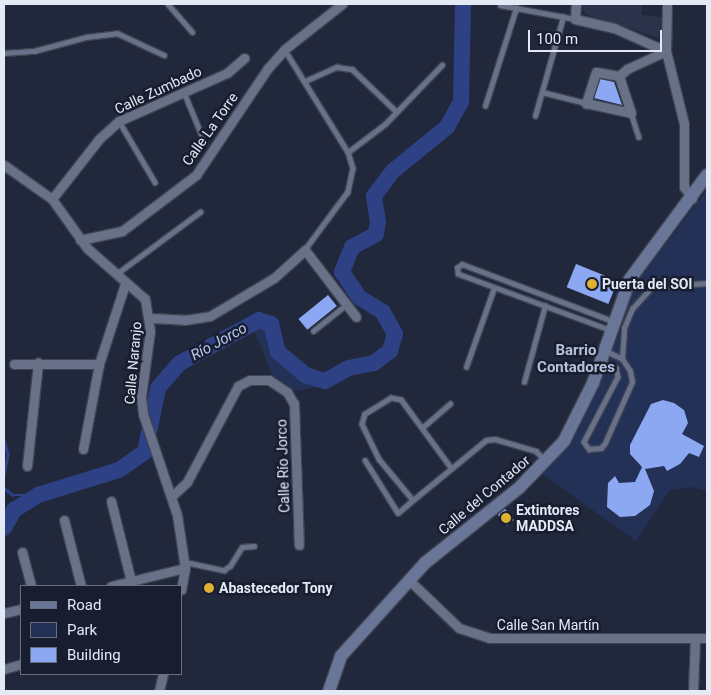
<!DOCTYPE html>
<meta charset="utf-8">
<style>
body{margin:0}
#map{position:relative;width:711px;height:695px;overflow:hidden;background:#21283b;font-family:Roboto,sans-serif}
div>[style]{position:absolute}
.built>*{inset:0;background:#2a334a}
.green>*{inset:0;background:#243157}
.stream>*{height:2.5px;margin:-1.25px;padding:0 1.25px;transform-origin:1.25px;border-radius:1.25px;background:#2d4184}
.river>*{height:16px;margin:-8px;padding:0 8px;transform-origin:8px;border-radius:8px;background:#2d4184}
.building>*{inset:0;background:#8ca8f3;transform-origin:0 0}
.roads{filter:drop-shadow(1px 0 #3f4554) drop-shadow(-1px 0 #3f4554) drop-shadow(0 1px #3f4554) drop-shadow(0 -1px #3f4554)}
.lane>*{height:4.5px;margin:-2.25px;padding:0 2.25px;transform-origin:2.25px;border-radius:2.25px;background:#687187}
.street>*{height:9px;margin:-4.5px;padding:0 4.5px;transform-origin:4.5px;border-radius:4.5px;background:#687187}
.secondary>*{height:12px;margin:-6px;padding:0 6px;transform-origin:6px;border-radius:6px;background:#697697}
.dots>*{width:14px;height:14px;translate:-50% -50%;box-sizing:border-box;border:2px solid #181e30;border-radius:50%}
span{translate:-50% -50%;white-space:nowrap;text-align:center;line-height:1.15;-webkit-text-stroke:5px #181e30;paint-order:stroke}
.street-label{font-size:14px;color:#e3e9f5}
.poi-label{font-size:14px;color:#e3e9f5;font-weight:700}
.left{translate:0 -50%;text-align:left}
.water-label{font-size:15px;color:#b9c9f0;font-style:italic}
.neighbourhood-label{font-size:15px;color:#b6c0d9;font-weight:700}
.frame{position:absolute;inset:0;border:5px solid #e3e9f5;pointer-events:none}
.legend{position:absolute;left:20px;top:585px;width:162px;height:90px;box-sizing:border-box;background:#181e30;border:1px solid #696f7f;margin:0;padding:6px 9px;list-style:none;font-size:15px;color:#e3e9f5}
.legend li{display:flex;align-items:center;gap:10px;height:25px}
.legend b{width:25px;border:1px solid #696f7f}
.scale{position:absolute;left:528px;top:30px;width:134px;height:22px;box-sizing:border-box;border:2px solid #e3e9f5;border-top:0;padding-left:6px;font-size:15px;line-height:18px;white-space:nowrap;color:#e3e9f5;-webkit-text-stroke:4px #181e30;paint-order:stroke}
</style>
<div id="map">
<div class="built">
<i style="clip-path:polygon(581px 4px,643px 4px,641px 15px,661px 17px,659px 38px,585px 14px)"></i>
</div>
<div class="green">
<i style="clip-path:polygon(707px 190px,707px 491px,691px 487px,670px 490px,636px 541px,542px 474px,579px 429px,637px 282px)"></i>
<i style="clip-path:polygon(265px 327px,268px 328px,274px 354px,304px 378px,325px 385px,296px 391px,272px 375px,254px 330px)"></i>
</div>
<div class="stream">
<i style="left:4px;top:440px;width:15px;rotate:74deg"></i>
<i style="left:8px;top:454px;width:22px;rotate:100deg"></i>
<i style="left:4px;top:488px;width:11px;rotate:38deg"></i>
<i style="left:13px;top:495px;width:25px"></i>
</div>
<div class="river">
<i style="left:4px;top:528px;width:21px;rotate:-61deg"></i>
<i style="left:14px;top:510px;width:28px;rotate:-32deg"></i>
<i style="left:38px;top:495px;width:85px;rotate:-17.2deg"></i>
<i style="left:119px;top:470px;width:32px;rotate:-35deg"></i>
<i style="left:145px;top:452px;width:65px;rotate:-78.5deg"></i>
<i style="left:158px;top:388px;width:33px;rotate:-49deg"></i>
<i style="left:180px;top:363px;width:90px;rotate:-28.6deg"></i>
<i style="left:259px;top:320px;width:13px;rotate:18deg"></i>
<i style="left:271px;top:324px;width:29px;rotate:76deg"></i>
<i style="left:278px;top:352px;width:35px;rotate:40deg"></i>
<i style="left:305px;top:375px;width:21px;rotate:17deg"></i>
<i style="left:325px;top:381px;width:26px;rotate:-29deg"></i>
<i style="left:348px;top:368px;width:26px;rotate:-11deg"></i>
<i style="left:374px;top:363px;width:20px;rotate:-37deg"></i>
<i style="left:390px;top:351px;width:18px;rotate:-74deg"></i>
<i style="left:395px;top:334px;width:25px;rotate:-119deg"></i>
<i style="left:383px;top:312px;width:28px;rotate:-148deg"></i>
<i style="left:359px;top:297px;width:30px;rotate:-124deg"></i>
<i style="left:342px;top:272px;width:27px;rotate:-68deg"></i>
<i style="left:352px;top:247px;width:27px;rotate:-28deg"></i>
<i style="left:376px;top:234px;width:12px;rotate:-81deg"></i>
<i style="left:378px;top:222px;width:26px;rotate:-99deg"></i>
<i style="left:374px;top:196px;width:31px;rotate:-53deg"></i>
<i style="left:393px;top:171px;width:70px;rotate:-39.2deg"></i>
<i style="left:447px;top:127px;width:29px;rotate:-61deg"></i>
<i style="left:461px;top:102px;width:98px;rotate:-88.8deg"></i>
</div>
<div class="building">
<i style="clip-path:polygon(600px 79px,614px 82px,622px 105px,594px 98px)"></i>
<i style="left:576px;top:264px;width:45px;height:25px;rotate:22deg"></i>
<i style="left:328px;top:295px;width:14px;height:38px;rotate:51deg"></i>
<i style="clip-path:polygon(663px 400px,674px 403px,684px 410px,688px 423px,682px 434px,704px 446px,699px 457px,689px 453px,680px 464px,667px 471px,664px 466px,645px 469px,654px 491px,650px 505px,635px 516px,620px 517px,607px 507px,608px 483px,615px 476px,619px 483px,635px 482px,642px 467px,630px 454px,630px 445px,651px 404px)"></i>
<i style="left:505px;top:509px;width:14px;height:9px;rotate:51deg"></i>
</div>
<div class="roads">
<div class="lane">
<i style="left:168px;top:4px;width:37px;rotate:49deg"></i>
<i style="left:500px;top:5px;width:76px;rotate:10.6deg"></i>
<i style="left:4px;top:53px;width:30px;rotate:-4deg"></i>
<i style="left:34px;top:51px;width:54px;rotate:-15.1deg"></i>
<i style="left:86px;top:37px;width:31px;rotate:-7deg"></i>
<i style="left:117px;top:33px;width:52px;rotate:25.1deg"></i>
<i style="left:288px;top:55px;width:114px;rotate:58.3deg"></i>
<i style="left:348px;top:152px;width:17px;rotate:73deg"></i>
<i style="left:353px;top:168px;width:25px;rotate:102deg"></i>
<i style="left:348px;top:192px;width:72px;rotate:126.6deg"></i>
<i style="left:305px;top:81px;width:35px;rotate:-24deg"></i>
<i style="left:337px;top:67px;width:15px;rotate:8deg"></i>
<i style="left:352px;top:69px;width:62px;rotate:43.7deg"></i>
<i style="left:184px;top:92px;width:55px;rotate:67.6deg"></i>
<i style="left:542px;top:92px;width:45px;rotate:14deg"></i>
<i style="left:485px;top:106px;width:103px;rotate:-72.4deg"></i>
<i style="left:631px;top:113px;width:25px;rotate:72deg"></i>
<i style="left:535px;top:116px;width:103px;rotate:-74.2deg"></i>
<i style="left:119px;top:121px;width:71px;rotate:59.5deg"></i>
<i style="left:348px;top:152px;width:46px;rotate:-37.1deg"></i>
<i style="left:385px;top:124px;width:82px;rotate:-46deg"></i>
<i style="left:115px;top:275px;width:106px;rotate:-36.5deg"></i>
<i style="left:632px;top:280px;width:21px;rotate:19deg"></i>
<i style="left:652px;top:287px;width:55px;rotate:-4.2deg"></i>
<i style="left:609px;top:330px;width:161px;rotate:-159.7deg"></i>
<i style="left:458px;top:274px;width:6px;rotate:-99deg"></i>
<i style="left:457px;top:268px;width:6px;rotate:-39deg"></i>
<i style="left:462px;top:264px;width:161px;rotate:20.7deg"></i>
<i style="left:313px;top:331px;width:43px;rotate:-38.5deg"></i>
<i style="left:622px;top:359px;width:31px;rotate:-86deg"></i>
<i style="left:624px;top:328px;width:21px;rotate:-67deg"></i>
<i style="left:632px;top:309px;width:30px;rotate:-48deg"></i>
<i style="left:601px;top:361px;width:17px;rotate:25deg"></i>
<i style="left:616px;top:368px;width:9px;rotate:77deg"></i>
<i style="left:618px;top:377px;width:73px;rotate:117.6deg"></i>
<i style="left:584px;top:442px;width:9px;rotate:54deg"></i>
<i style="left:589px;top:449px;width:12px;rotate:-5deg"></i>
<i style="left:601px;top:448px;width:6px;rotate:-51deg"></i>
<i style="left:605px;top:443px;width:67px;rotate:-66.1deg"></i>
<i style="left:632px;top:382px;width:11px;rotate:-100deg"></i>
<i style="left:630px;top:371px;width:14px;rotate:-124deg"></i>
<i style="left:622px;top:359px;width:19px;rotate:-155deg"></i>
<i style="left:466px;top:367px;width:84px;rotate:-70.5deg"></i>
<i style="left:524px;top:382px;width:79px;rotate:-74.6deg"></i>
<i style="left:422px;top:428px;width:37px;rotate:-41deg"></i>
<i style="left:365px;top:460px;width:62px;rotate:58.1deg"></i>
<i style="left:398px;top:513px;width:20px;rotate:-41deg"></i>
<i style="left:450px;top:467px;width:83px;rotate:-126.2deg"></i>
<i style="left:401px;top:400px;width:10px;rotate:-169deg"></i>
<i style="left:391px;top:398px;width:31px;rotate:148deg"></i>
<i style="left:365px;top:414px;width:10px;rotate:107deg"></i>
<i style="left:362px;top:424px;width:39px;rotate:64deg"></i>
<i style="left:379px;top:459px;width:53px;rotate:50.3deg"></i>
<i style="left:413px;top:500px;width:94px;rotate:-39.4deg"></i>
<i style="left:486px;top:440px;width:9px;rotate:-6deg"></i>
<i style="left:495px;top:439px;width:43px;rotate:16.3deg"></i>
<i style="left:536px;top:451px;width:11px;rotate:45deg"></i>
<i style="left:185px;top:562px;width:40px;rotate:12deg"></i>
<i style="left:224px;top:570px;width:7px;rotate:-34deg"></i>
<i style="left:230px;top:566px;width:22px;rotate:-58deg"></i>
<i style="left:242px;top:547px;width:12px;rotate:-5deg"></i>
</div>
<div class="street">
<i style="left:576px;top:4px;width:15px;rotate:94deg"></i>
<i style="left:575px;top:19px;width:40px;rotate:13deg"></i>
<i style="left:614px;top:28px;width:57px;rotate:23.9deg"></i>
<i style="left:667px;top:4px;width:47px;rotate:91.2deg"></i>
<i style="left:666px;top:51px;width:75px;rotate:76.1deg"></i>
<i style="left:684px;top:124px;width:63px;rotate:90deg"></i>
<i style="left:684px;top:187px;width:14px;rotate:54deg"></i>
<i style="left:619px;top:76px;width:23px;rotate:-170deg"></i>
<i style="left:596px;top:72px;width:33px;rotate:108deg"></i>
<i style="left:586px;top:103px;width:46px;rotate:12.5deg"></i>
<i style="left:631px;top:113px;width:39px;rotate:-108deg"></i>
<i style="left:619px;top:76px;width:11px;rotate:-41deg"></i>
<i style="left:627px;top:69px;width:43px;rotate:-24.8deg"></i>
<i style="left:4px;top:165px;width:59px;rotate:35.3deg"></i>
<i style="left:52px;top:199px;width:60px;rotate:54.5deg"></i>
<i style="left:87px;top:248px;width:77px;rotate:41.3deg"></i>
<i style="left:145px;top:299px;width:32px;rotate:81deg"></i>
<i style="left:150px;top:331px;width:67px;rotate:97.8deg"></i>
<i style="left:141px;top:397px;width:17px;rotate:83deg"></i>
<i style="left:143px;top:414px;width:107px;rotate:71.4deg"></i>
<i style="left:177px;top:515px;width:54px;rotate:81.4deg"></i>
<i style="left:185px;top:568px;width:22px;rotate:100deg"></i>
<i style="left:52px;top:199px;width:76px;rotate:-51.9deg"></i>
<i style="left:99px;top:139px;width:27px;rotate:-42deg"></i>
<i style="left:119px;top:121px;width:118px;rotate:-24deg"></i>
<i style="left:227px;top:73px;width:23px;rotate:-41deg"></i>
<i style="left:80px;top:240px;width:43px;rotate:-12.1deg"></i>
<i style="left:122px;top:231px;width:93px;rotate:-37.1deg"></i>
<i style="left:196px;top:175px;width:129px;rotate:-56.1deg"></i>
<i style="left:268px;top:68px;width:25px;rotate:-48deg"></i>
<i style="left:285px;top:49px;width:73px;rotate:-38.3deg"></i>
<i style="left:151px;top:318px;width:34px;rotate:3deg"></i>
<i style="left:185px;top:320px;width:25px;rotate:-9deg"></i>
<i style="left:210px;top:316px;width:74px;rotate:-30.7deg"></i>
<i style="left:274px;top:278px;width:42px;rotate:-42.1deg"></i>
<i style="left:305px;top:250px;width:84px;rotate:52.7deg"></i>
<i style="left:14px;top:364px;width:85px"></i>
<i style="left:83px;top:449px;width:86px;rotate:-79.3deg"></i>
<i style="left:99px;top:364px;width:84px;rotate:-72deg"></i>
<i style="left:27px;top:466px;width:104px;rotate:-83.9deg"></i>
<i style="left:172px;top:496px;width:21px;rotate:-43deg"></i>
<i style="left:187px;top:482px;width:109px;rotate:-62deg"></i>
<i style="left:238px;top:386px;width:13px;rotate:-27deg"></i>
<i style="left:250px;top:380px;width:19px"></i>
<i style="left:269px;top:380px;width:22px;rotate:34deg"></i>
<i style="left:287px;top:392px;width:14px;rotate:60deg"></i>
<i style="left:294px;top:404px;width:141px;rotate:88deg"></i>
<i style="left:111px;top:501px;width:82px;rotate:76deg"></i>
<i style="left:64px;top:520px;width:68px;rotate:75.6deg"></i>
<i style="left:22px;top:552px;width:35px;rotate:75deg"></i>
<i style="left:409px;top:580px;width:69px;rotate:43.8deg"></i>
<i style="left:459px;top:628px;width:32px;rotate:18deg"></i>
<i style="left:489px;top:638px;width:218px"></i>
<i style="left:111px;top:586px;width:76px;rotate:-13.7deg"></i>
<i style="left:4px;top:613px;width:17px;rotate:-13deg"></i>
<i style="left:4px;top:669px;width:18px;rotate:-16deg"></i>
<i style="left:159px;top:691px;width:17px;rotate:-77deg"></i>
<i style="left:693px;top:691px;width:53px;rotate:-87.8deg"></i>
</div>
<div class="secondary">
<i style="left:329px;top:691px;width:37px;rotate:-71deg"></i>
<i style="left:341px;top:656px;width:125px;rotate:-47.9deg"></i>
<i style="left:425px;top:563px;width:120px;rotate:-38.6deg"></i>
<i style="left:519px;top:488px;width:65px;rotate:-46.2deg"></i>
<i style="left:564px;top:441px;width:65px;rotate:-63.4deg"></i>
<i style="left:593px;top:383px;width:110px;rotate:-70.4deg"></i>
<i style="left:630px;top:279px;width:129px;rotate:-53.5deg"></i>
</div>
</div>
<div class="dots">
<i style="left:592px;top:284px;background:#deb133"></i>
<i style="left:506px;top:518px;background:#deb133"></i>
<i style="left:209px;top:588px;background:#deb133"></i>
</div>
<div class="street-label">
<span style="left:158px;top:90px;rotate:-25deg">Calle Zumbado</span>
<span style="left:210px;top:129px;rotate:-55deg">Calle La Torre</span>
<span style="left:133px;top:363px;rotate:-85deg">Calle Naranjo</span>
<span style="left:283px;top:466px;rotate:-92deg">Calle Río Jorco</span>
<span style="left:484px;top:495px;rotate:-40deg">Calle del Contador</span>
<span style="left:548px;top:625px">Calle San Martín</span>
</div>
<div class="poi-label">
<span class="left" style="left:602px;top:284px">Puerta del SOl</span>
<span class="left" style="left:516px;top:518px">Extintores<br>MADDSA</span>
<span class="left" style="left:219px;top:588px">Abastecedor Tony</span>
</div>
<div class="water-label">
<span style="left:219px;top:342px;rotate:-29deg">Río Jorco</span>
</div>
<div class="neighbourhood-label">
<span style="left:576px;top:359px">Barrio<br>Contadores</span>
</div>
<div class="frame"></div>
<ul class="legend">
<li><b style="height:6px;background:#697697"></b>Road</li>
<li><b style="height:14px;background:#243157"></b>Park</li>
<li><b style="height:14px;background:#8ca8f3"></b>Building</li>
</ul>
<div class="scale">100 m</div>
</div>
